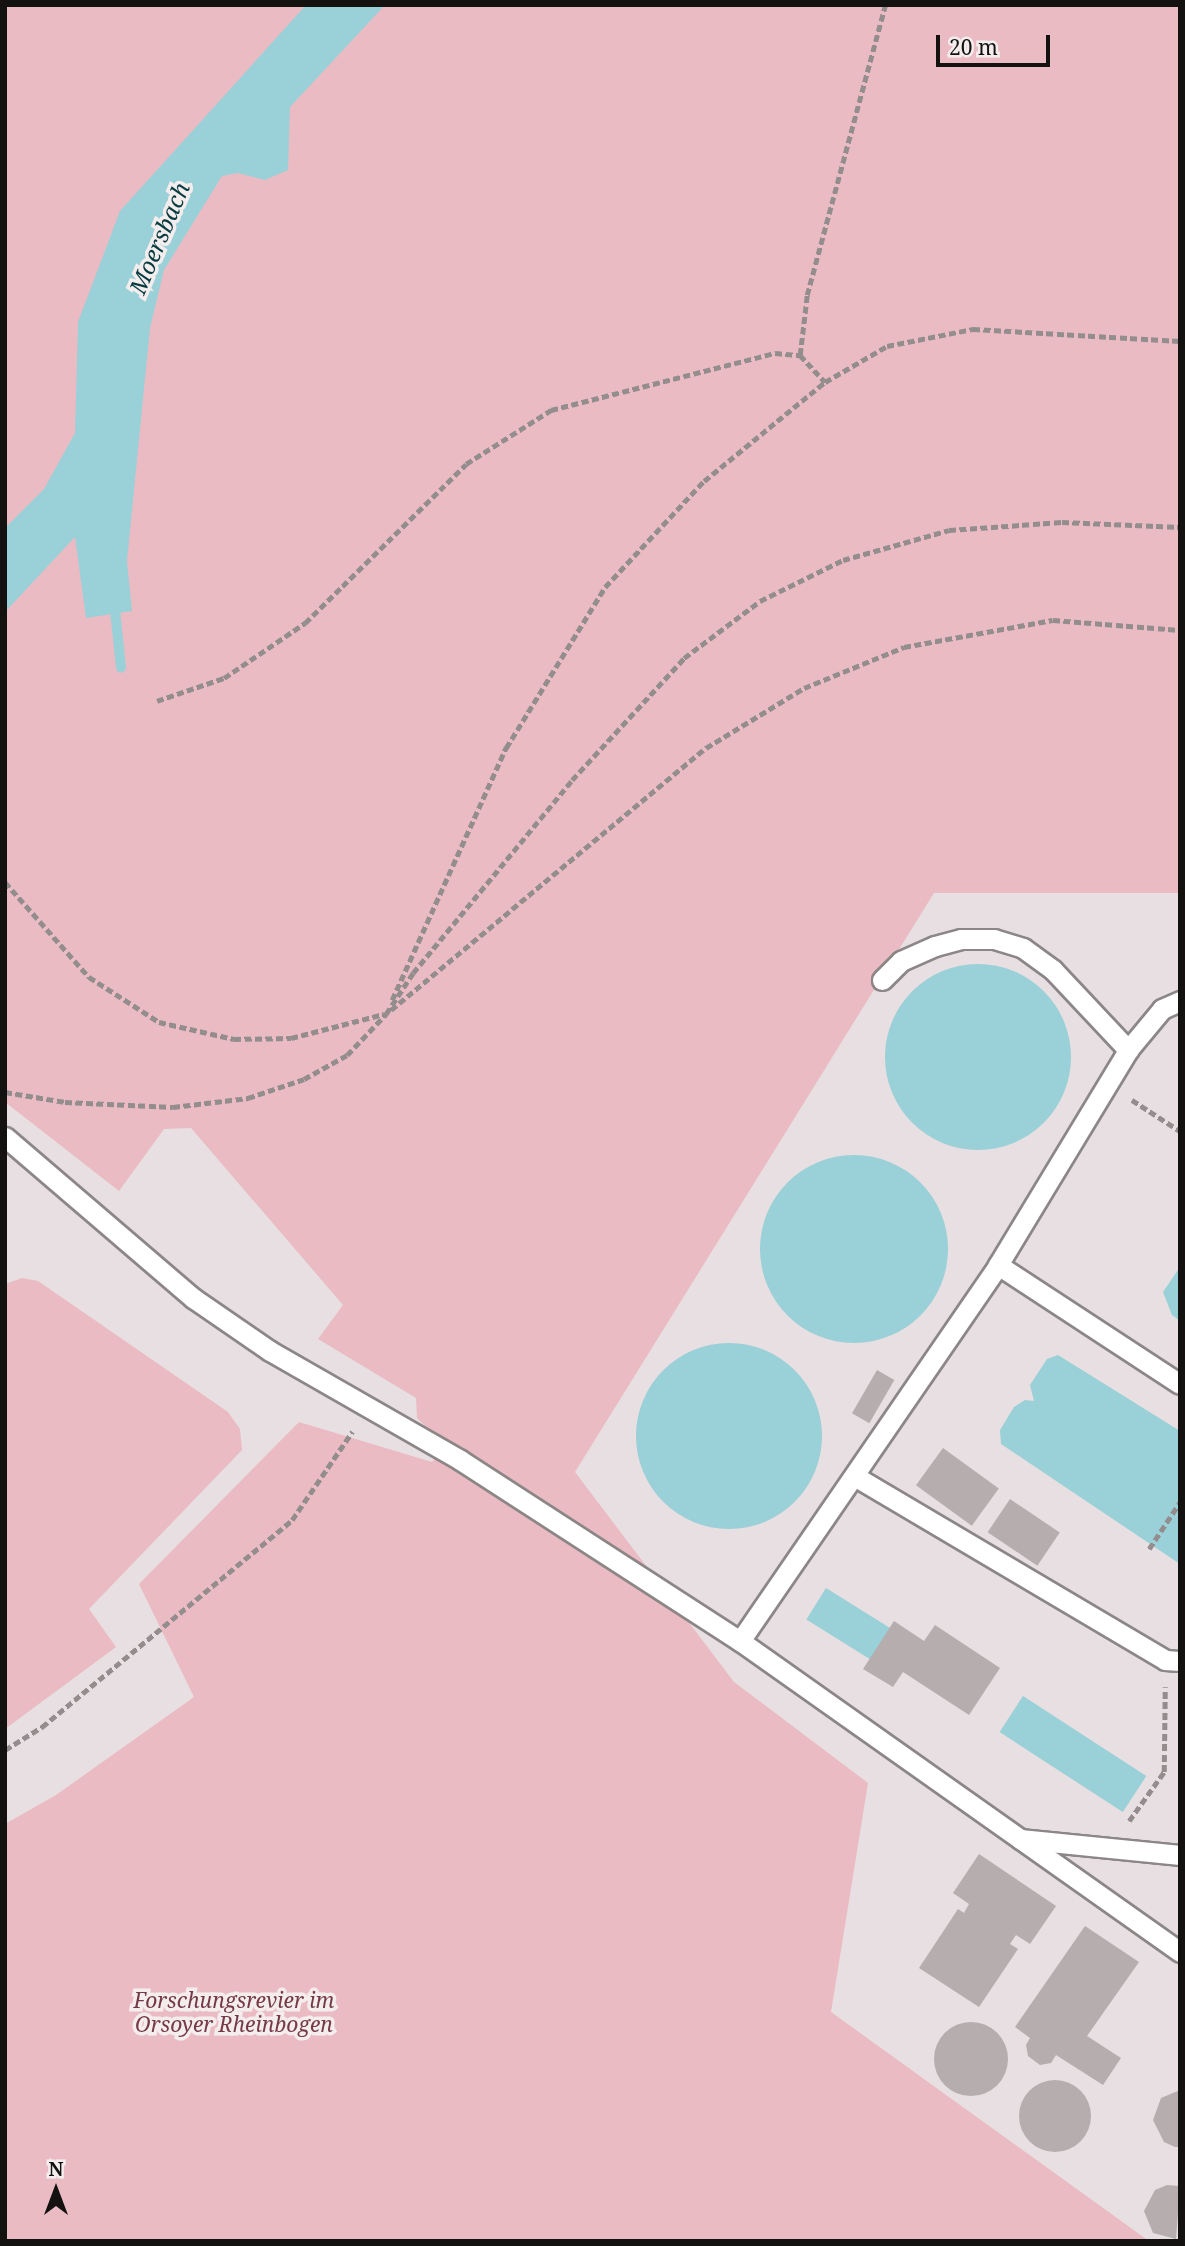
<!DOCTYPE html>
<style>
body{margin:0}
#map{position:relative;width:1185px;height:2246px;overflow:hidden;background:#e7dfe1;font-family:"Noto Serif",serif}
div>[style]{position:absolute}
.green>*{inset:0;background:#ebbbc3}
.water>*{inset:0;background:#9ad0d7;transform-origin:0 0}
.round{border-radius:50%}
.stream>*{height:10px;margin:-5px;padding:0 5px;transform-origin:5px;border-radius:5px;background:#9ad0d7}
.building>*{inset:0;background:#b5adae;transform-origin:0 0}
.path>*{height:4.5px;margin-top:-2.25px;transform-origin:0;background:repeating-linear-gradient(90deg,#938d8e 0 7px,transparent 0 10.5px)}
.roads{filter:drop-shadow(2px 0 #8c8687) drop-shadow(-2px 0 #8c8687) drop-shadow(0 2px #8c8687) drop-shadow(0 -2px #8c8687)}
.lane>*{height:19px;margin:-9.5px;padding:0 9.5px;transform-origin:9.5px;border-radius:9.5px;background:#fff}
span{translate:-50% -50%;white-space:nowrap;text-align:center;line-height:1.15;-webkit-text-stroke:7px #f4edee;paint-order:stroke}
.park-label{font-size:21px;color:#763946;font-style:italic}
.water-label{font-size:23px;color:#063b40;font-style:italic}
.frame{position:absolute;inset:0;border:7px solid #141111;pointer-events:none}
.north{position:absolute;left:21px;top:2155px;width:70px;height:70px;-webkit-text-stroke:5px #f4edee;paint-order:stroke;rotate:0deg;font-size:19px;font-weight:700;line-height:28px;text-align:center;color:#141111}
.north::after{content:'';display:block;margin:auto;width:24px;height:32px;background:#141111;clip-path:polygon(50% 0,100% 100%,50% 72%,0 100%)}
.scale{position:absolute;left:936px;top:35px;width:114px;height:32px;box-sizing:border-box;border:4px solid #141111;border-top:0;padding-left:9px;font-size:21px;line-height:24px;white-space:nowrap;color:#141111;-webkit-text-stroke:5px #f4edee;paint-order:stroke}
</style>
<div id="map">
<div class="green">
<i style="clip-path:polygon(5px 5px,1180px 5px,1180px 893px,934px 893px,575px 1472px,734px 1682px,868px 1783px,831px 2012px,1149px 2241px,5px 2241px,5px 1824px,56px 1795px,194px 1697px,139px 1584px,299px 1422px,432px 1462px,445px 1445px,417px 1418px,416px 1398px,318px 1339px,343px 1305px,191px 1128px,164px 1129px,119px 1191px,5px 1102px)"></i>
<i style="clip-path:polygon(22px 1278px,38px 1281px,228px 1412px,240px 1429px,242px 1450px,89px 1609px,116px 1647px,5px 1729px,5px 1284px)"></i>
</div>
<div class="water">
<i style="clip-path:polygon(306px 5px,385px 5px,290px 107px,288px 170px,265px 180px,238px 173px,222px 176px,164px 270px,150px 328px,127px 561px,132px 611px,86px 618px,75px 537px,5px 612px,5px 528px,44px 489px,75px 433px,78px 322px,120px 211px)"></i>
<i class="round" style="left:885px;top:964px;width:186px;height:186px"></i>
<i class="round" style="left:760px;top:1155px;width:188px;height:188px"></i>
<i style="clip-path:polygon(1180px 1267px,1180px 1321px,1172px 1315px,1163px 1292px)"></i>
<i class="round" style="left:636px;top:1343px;width:186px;height:186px"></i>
<i style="clip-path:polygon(1058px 1355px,1180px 1431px,1180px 1564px,1001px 1444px,1000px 1430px,1014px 1407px,1025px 1400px,1034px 1401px,1030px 1385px,1047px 1359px)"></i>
<i style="left:826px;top:1588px;width:76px;height:37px;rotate:32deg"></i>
<i style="left:1023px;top:1696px;width:147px;height:43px;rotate:33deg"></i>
</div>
<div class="stream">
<i style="left:114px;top:601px;width:67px;rotate:84deg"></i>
</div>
<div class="building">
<i style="left:877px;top:1370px;width:20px;height:50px;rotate:30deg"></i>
<i style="left:943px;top:1448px;width:69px;height:46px;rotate:36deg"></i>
<i style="left:1010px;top:1499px;width:60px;height:40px;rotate:34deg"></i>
<i style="clip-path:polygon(894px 1621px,924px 1641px,935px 1625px,1000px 1668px,969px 1715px,903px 1672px,893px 1687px,863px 1669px)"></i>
<i style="clip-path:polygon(979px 1854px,1056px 1906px,1030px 1944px,1016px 1935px,1010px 1944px,1018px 1949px,979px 2007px,919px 1968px,958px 1909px,964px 1913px,969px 1904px,953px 1893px)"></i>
<i style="clip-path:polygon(1085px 1926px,1139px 1962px,1087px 2036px,1121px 2058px,1103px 2085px,1056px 2055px,1051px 2063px,1040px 2065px,1028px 2056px,1026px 2045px,1030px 2038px,1015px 2027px)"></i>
<i class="round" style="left:934px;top:2022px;width:74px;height:74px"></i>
<i class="round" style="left:1019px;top:2080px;width:72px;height:72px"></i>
<i style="clip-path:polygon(1180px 2090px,1180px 2147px,1175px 2147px,1164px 2142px,1153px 2120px,1161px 2098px)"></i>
<i style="clip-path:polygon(1167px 2185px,1180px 2186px,1176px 2239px,1153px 2233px,1144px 2211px,1155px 2190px)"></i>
</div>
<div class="path">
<i style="left:800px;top:355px;width:60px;rotate:-83.3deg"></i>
<i style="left:807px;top:295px;width:300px;rotate:-74.9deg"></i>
<i style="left:157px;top:701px;width:71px;rotate:-18.9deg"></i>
<i style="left:224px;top:678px;width:98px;rotate:-34.2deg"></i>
<i style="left:305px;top:623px;width:226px;rotate:-44.6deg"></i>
<i style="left:466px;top:464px;width:101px;rotate:-32.4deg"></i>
<i style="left:551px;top:410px;width:231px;rotate:-14.3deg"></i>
<i style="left:775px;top:353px;width:25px;rotate:5deg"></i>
<i style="left:800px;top:355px;width:37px;rotate:47deg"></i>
<i style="left:5px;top:882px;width:127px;rotate:48.5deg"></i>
<i style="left:89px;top:977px;width:83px;rotate:32.7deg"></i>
<i style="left:159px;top:1022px;width:77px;rotate:12.8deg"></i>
<i style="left:234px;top:1039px;width:57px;rotate:-1deg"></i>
<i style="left:291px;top:1038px;width:96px;rotate:-14.5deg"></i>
<i style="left:392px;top:1000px;width:277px;rotate:-65.7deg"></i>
<i style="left:506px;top:748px;width:189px;rotate:-58.4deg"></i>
<i style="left:605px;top:587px;width:145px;rotate:-47deg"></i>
<i style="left:704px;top:481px;width:156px;rotate:-39.3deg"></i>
<i style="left:825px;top:382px;width:72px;rotate:-30.1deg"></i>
<i style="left:887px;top:346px;width:88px;rotate:-11.2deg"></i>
<i style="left:973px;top:329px;width:207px;rotate:3.3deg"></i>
<i style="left:391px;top:1010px;width:410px;rotate:-39.8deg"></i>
<i style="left:706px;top:748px;width:115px;rotate:-31.5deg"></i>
<i style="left:804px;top:688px;width:108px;rotate:-22.3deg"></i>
<i style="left:904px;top:647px;width:151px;rotate:-10.3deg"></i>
<i style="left:1053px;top:620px;width:127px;rotate:4.5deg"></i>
<i style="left:5px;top:1092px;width:61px;rotate:9.5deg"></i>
<i style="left:65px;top:1102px;width:108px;rotate:2.7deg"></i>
<i style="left:173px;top:1107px;width:76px;rotate:-6.8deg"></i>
<i style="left:248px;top:1098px;width:59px;rotate:-18.7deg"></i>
<i style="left:304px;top:1079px;width:49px;rotate:-29.2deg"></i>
<i style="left:347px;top:1055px;width:57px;rotate:-46.4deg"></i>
<i style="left:386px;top:1014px;width:49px;rotate:-56.6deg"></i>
<i style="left:413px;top:973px;width:250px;rotate:-50.5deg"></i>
<i style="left:572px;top:780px;width:166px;rotate:-47.4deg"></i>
<i style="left:684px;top:658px;width:95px;rotate:-36.9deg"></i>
<i style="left:760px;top:601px;width:93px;rotate:-26.3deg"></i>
<i style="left:843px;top:560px;width:110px;rotate:-15.8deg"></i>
<i style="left:949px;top:530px;width:113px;rotate:-4deg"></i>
<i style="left:1062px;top:522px;width:118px;rotate:2.4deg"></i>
<i style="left:1132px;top:1100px;width:57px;rotate:32.9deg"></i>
<i style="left:1149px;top:1549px;width:56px;rotate:-56.6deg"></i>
<i style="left:5px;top:1750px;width:44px;rotate:-31.9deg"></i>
<i style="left:42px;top:1727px;width:325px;rotate:-39.6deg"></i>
<i style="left:292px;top:1520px;width:107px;rotate:-55.7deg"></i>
<i style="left:1129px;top:1821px;width:60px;rotate:-54.5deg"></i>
<i style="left:1164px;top:1772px;width:85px;rotate:-89.3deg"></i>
</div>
<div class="roads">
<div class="lane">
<i style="left:882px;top:980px;width:27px;rotate:-45deg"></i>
<i style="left:901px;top:961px;width:37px;rotate:-24deg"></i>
<i style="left:935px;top:946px;width:27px;rotate:-15deg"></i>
<i style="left:961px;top:939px;width:33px"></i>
<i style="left:994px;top:939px;width:30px;rotate:17deg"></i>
<i style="left:1023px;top:948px;width:37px;rotate:36deg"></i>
<i style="left:1053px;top:970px;width:110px;rotate:46.8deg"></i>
<i style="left:5px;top:1137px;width:248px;rotate:40.6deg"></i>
<i style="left:193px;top:1298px;width:93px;rotate:34.5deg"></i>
<i style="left:270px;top:1351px;width:219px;rotate:29.8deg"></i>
<i style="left:460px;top:1460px;width:333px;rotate:32.9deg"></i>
<i style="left:740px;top:1641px;width:539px;rotate:35.25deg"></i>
<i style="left:998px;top:1265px;width:217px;rotate:33.2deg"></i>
<i style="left:856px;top:1477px;width:359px;rotate:30.6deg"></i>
<i style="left:1165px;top:1660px;width:15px;rotate:4deg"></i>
<i style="left:740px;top:1641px;width:456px;rotate:-55.5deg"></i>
<i style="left:998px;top:1265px;width:251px;rotate:-58.8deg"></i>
<i style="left:1128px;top:1050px;width:53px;rotate:-50.3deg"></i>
<i style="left:1162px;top:1009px;width:20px;rotate:-24deg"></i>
<i style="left:1020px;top:1839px;width:161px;rotate:5.7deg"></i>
</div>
</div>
<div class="park-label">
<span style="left:234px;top:2012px">Forschungsrevier im<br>Orsoyer Rheinbogen</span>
</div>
<div class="water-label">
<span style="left:159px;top:238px;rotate:-67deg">Moersbach</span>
</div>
<div class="frame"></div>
<div class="north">N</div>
<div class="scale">20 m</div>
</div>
